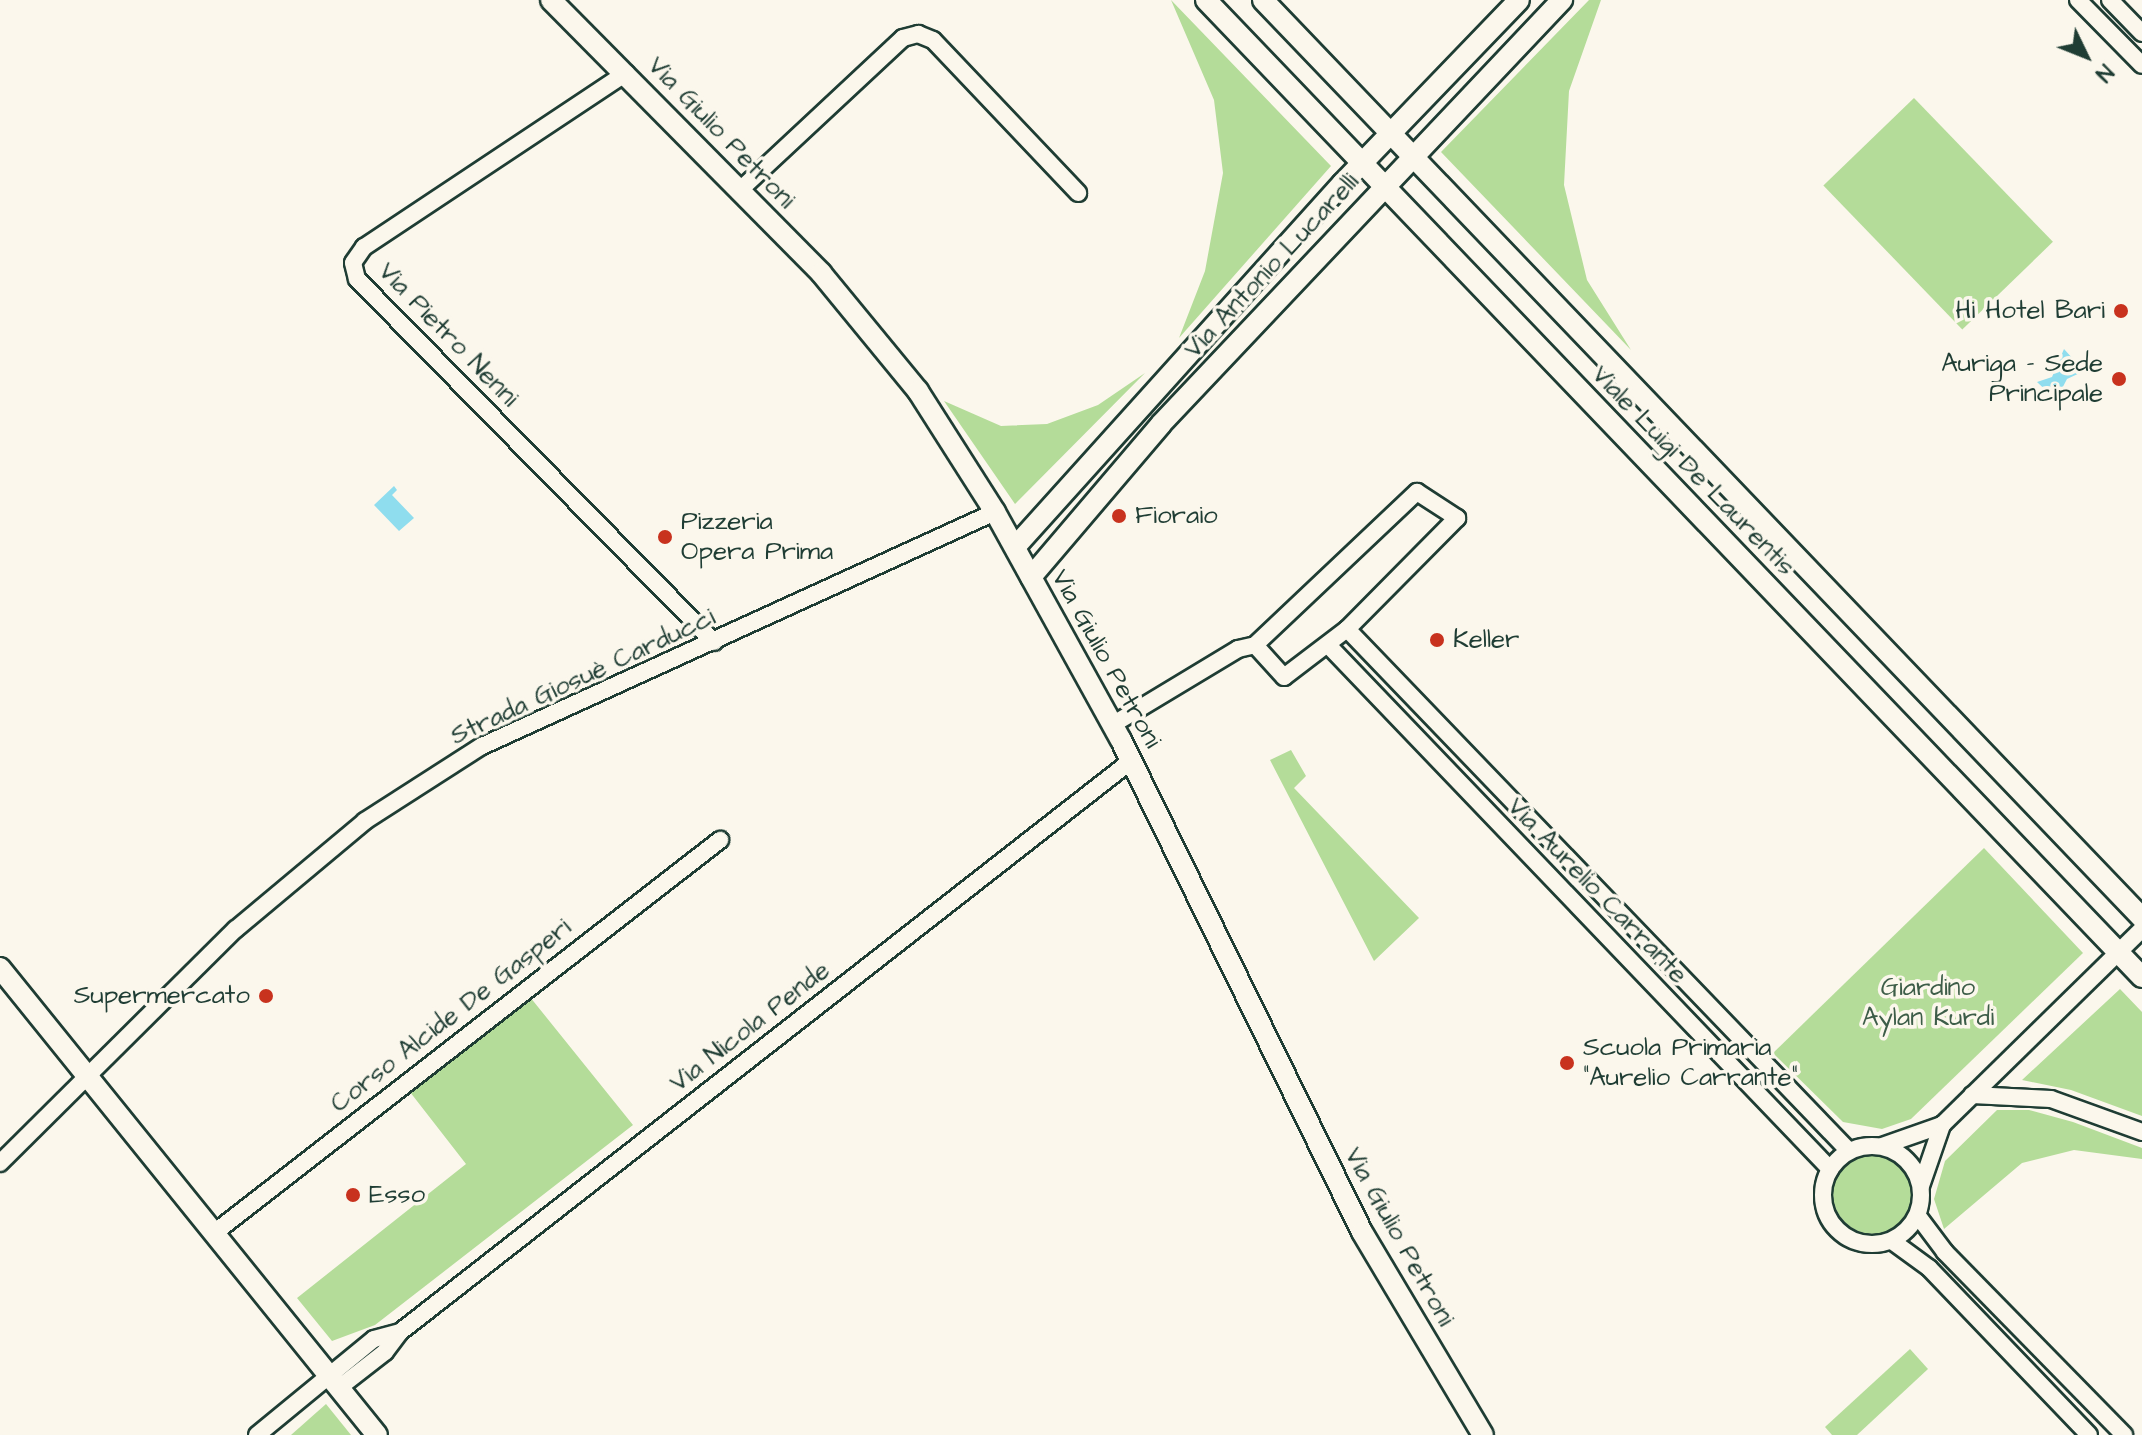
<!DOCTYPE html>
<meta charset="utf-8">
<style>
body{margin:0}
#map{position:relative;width:2142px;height:1435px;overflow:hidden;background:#fbf7ec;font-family:"Architects Daughter",sans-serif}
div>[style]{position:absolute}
.green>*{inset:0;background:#b4dc99;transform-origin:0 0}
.round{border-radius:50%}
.water>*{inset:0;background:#8fddee}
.roads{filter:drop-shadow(2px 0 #1f3d34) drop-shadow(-2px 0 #1f3d34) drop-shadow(0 2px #1f3d34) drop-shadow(0 -2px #1f3d34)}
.minor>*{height:16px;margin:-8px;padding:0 8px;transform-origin:8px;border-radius:8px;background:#fbf7ec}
.minor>.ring{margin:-8px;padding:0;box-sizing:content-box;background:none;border:16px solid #fbf7ec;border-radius:50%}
.tertiary>*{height:20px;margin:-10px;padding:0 10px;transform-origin:10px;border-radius:10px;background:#fbf7ec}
.dots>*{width:22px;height:22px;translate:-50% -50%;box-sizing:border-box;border:4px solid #fbf7ec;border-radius:50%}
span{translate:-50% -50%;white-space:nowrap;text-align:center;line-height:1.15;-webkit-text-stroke:7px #fbf7ec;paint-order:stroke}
.street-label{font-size:26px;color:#1f3d34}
.poi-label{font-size:26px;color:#1f3d34}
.right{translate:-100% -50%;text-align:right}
.left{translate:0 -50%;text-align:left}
.park-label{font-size:26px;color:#3d5d48}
.north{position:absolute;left:2046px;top:16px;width:80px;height:80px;-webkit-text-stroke:6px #fbf7ec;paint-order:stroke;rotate:133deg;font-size:22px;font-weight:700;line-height:32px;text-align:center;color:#1f3d34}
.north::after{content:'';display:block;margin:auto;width:28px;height:36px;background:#1f3d34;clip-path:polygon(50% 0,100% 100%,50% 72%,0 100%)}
</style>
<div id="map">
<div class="green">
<i style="clip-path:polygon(1171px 0,1331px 166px,1179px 338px,1205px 271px,1223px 173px,1214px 100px)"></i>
<i style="clip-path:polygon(1589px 0,1601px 0,1569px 91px,1564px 185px,1587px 280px,1631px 350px,1441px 152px)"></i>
<i style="left:1914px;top:98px;width:200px;height:126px;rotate:46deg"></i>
<i style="clip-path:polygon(1145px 373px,1015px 504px,944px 401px,1001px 426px,1047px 424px,1098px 405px)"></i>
<i style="clip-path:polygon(1291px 750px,1306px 776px,1294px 788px,1419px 918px,1374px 961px,1270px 760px)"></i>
<i style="clip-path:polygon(1984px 848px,2083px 953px,1911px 1119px,1882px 1129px,1843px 1122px,1773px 1053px)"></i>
<i style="clip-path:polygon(2120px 989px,2142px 1012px,2142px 1116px,2071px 1090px,2022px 1080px)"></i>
<i style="clip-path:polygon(530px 997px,633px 1125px,375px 1325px,332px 1341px,297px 1298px,466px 1164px,410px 1092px)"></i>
<i style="clip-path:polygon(1997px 1110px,2029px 1110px,2073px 1122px,2142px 1148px,2142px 1159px,2074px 1150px,2022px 1163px,1944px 1229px,1934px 1199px,1945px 1161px)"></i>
<i class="round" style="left:1833px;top:1154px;width:80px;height:80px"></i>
<i style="clip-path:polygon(1910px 1349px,1928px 1369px,1857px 1435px,1832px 1435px,1825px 1427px)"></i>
<i style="clip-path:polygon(326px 1404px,351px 1435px,291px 1435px)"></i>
</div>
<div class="water">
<i style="clip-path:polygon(2064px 349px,2084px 371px,2067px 379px,2056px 400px,2037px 382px,2052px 377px)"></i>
<i style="clip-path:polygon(394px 486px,397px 490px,392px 495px,414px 518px,399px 531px,374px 505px)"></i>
</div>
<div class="roads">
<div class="minor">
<i style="left:2078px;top:0;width:91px;rotate:45.4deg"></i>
<i style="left:2110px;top:0;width:46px;rotate:45.9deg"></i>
<i style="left:626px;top:73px;width:315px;rotate:146.4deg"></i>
<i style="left:364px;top:247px;width:19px;rotate:125deg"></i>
<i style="left:353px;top:263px;width:16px;rotate:76deg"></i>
<i style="left:357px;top:279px;width:509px;rotate:45.48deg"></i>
<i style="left:740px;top:190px;width:223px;rotate:-43deg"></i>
<i style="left:903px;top:38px;width:16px;rotate:-15deg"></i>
<i style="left:918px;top:34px;width:16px;rotate:22deg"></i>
<i style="left:933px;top:40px;width:211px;rotate:46.5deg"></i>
<i style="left:1347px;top:629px;width:724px;rotate:46.12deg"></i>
<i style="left:1328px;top:645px;width:726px;rotate:46.23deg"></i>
<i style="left:1112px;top:725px;width:147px;rotate:-31.1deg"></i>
<i style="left:1238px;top:649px;width:17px;rotate:-13deg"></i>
<i style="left:1255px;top:645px;width:223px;rotate:-43.4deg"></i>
<i style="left:1417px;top:492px;width:48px;rotate:33deg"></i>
<i style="left:1457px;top:518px;width:156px;rotate:134.7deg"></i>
<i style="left:1347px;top:629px;width:79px;rotate:142.7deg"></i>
<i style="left:1284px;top:677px;width:43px;rotate:-132.2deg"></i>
<i style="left:1972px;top:1095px;width:79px;rotate:2.9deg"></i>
<i style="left:2051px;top:1099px;width:97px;rotate:19.9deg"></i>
<i class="ring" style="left:1823px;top:1146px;width:82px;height:82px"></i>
<i style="left:1882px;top:1146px;width:64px;rotate:-19.3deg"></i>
<i style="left:0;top:1163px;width:332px;rotate:-44.8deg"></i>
<i style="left:236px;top:929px;width:168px;rotate:-39.9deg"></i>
<i style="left:365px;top:821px;width:139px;rotate:-32.7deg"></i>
<i style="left:482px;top:746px;width:564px;rotate:-24.52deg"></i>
<i style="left:1921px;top:1186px;width:65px;rotate:-71deg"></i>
<i style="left:1942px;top:1125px;width:280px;rotate:-44.4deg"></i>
<i style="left:1918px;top:1216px;width:45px;rotate:53.1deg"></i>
<i style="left:1945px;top:1252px;width:256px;rotate:45.6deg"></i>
<i style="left:214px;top:1233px;width:641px;rotate:-37.84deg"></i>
<i style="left:1892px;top:1241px;width:46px;rotate:36.1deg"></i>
<i style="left:1929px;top:1268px;width:231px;rotate:46.2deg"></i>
<i style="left:340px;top:1387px;width:57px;rotate:-37.9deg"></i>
<i style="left:385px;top:1352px;width:25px;rotate:-53deg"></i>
<i style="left:400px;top:1332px;width:929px;rotate:-38deg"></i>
<i style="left:257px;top:1435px;width:151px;rotate:-39.4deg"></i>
<i style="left:374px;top:1339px;width:27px;rotate:-15deg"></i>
</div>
<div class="tertiary">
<i style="left:551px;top:0;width:384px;rotate:45.3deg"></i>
<i style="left:821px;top:273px;width:153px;rotate:50.6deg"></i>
<i style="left:918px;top:391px;width:143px;rotate:57.5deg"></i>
<i style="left:995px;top:512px;width:260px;rotate:61.1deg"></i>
<i style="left:1121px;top:740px;width:548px;rotate:63.9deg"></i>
<i style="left:1362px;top:1232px;width:236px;rotate:59.2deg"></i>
<i style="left:1206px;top:0;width:1353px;rotate:46.23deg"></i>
<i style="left:1263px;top:0;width:1271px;rotate:46.24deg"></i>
<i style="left:1015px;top:547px;width:489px;rotate:-48deg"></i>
<i style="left:1342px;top:184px;width:255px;rotate:-46.1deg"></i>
<i style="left:1031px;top:577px;width:201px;rotate:-49.6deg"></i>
<i style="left:1161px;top:424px;width:584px;rotate:-46.6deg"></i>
<i style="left:0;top:968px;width:600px;rotate:51.09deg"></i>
</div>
</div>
<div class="dots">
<i style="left:2121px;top:311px;background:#c8321e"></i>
<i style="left:2119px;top:379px;background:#c8321e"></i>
<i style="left:1119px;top:516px;background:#c8321e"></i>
<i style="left:665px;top:537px;background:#c8321e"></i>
<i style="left:1437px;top:640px;background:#c8321e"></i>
<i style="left:266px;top:996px;background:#c8321e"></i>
<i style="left:1567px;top:1063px;background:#c8321e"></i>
<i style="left:353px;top:1195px;background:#c8321e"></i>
</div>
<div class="street-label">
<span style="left:721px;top:133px;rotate:46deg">Via Giulio Petroni</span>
<span style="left:1272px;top:266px;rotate:-47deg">Via Antonio Lucarelli</span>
<span style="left:448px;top:335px;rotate:46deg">Via Pietro Nenni</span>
<span style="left:1693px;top:471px;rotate:46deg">Viale Luigi De Laurentis</span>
<span style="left:1106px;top:659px;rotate:61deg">Via Giulio Petroni</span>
<span style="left:583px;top:677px;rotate:-25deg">Strada Giosuè Carducci</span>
<span style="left:1597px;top:891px;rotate:46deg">Via Aurelio Carrante</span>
<span style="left:451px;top:1016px;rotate:-38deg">Corso Alcide De Gasperi</span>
<span style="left:750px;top:1027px;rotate:-38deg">Via Nicola Pende</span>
<span style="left:1399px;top:1237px;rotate:61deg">Via Giulio Petroni</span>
</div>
<div class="poi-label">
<span class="right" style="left:2105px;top:311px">Hi Hotel Bari</span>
<span class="right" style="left:2103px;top:379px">Auriga - Sede<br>Principale</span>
<span class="left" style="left:1135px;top:516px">Fioraio</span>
<span class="left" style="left:681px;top:537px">Pizzeria<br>Opera Prima</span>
<span class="left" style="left:1453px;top:640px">Keller</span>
<span class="right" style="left:250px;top:996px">Supermercato</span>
<span class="left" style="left:1583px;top:1063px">Scuola Primaria<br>"Aurelio Carrante"</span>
<span class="left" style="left:369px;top:1195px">Esso</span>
</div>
<div class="park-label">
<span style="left:1928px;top:1003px">Giardino<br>Aylan Kurdi</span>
</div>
<div class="north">N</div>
</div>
